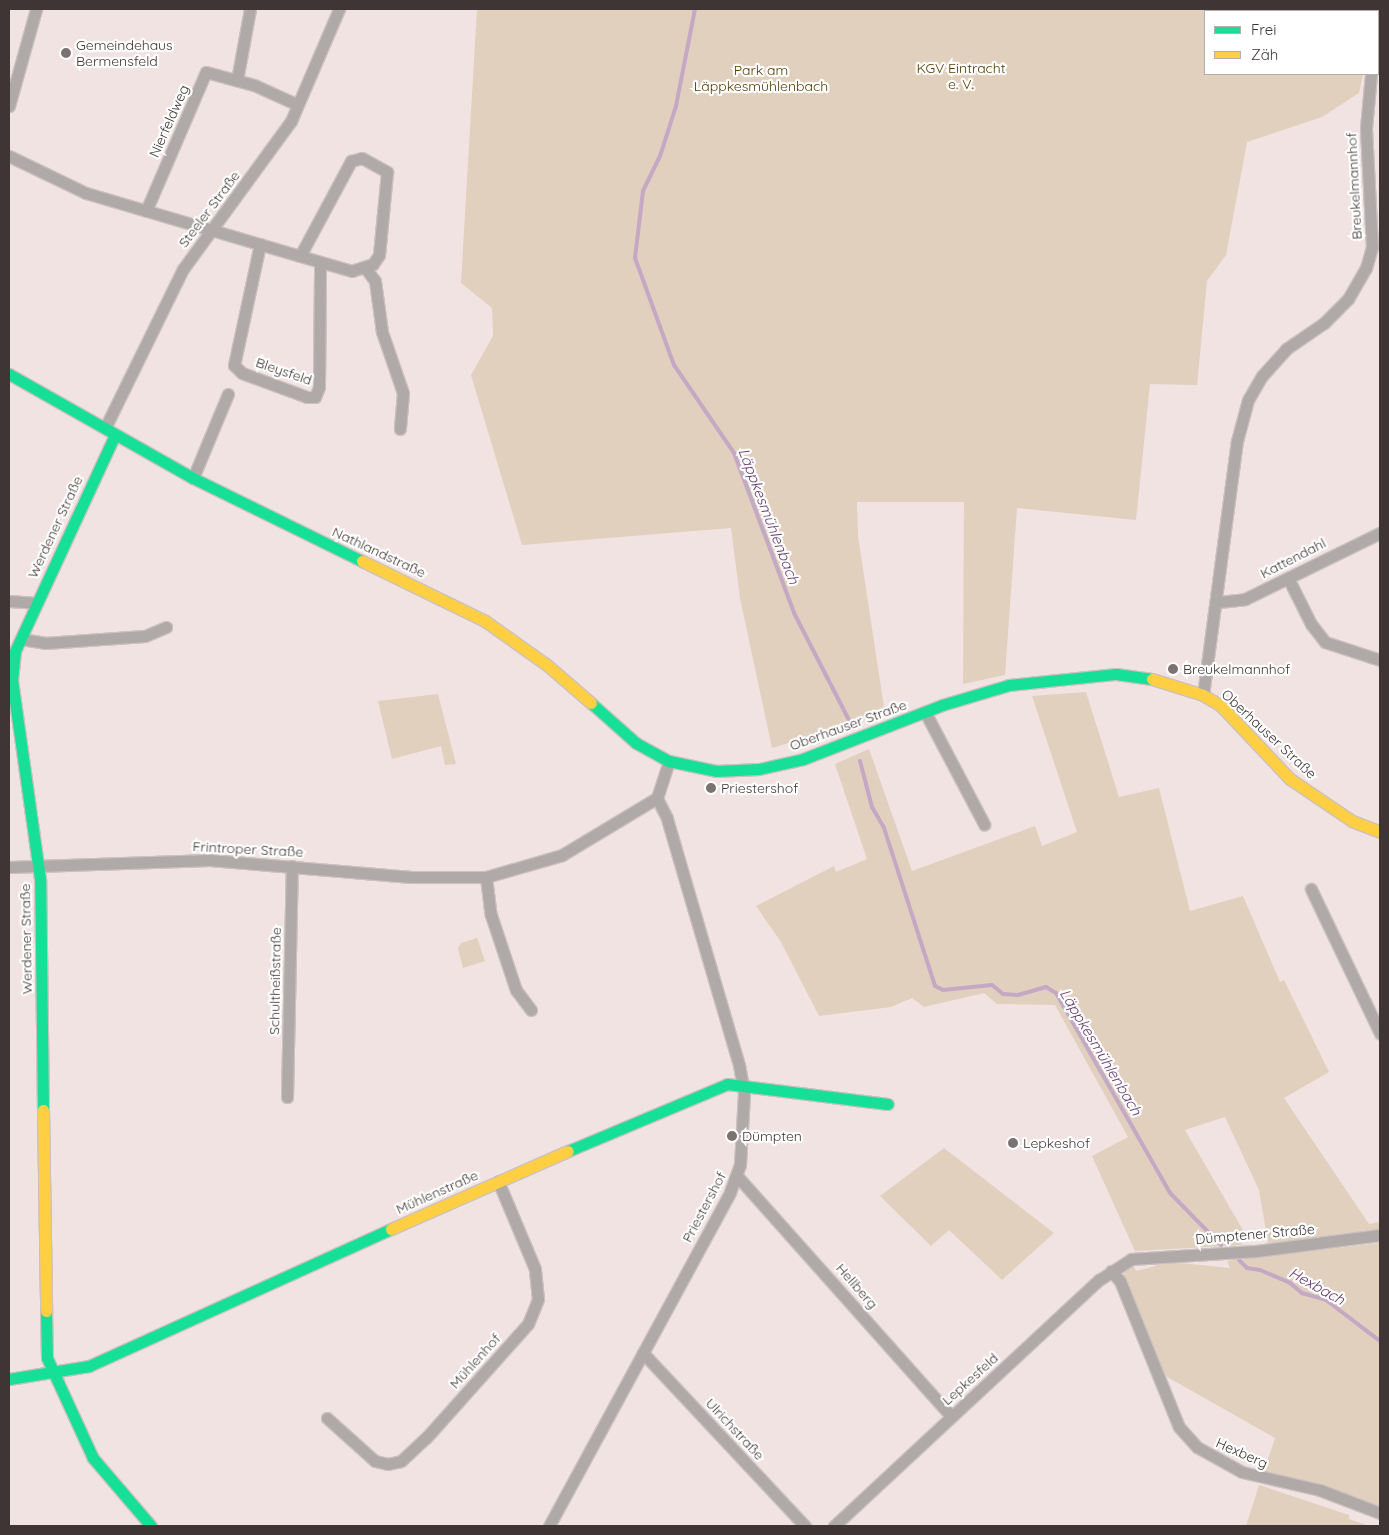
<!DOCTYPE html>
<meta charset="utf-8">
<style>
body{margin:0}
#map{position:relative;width:1389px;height:1535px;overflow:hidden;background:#f0e3e2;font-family:Quicksand,sans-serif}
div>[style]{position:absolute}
.green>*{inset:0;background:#e0d0bd}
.stream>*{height:4px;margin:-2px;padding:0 2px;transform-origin:2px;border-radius:2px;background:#c3a9c4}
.roads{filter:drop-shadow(1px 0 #ccc1c0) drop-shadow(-1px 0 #ccc1c0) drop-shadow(0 1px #ccc1c0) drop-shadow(0 -1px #ccc1c0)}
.street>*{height:11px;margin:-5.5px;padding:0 5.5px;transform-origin:5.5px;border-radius:5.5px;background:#afa9a8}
.fast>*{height:11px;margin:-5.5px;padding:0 5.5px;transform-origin:5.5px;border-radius:5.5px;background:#16e098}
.slow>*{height:11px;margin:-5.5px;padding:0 5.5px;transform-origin:5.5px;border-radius:5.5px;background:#ffcf43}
.dots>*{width:14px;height:14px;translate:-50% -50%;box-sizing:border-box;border:2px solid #fff;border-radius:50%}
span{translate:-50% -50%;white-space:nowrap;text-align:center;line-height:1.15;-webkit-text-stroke:4.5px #fff;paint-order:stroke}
.poi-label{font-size:14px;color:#3e3534}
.left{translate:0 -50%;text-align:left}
.park-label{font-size:14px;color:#533a00}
.street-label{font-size:14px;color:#3e3534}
.water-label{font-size:15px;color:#683d72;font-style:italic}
.frame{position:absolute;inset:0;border:10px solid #3e3534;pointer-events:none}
.legend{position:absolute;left:1204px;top:10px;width:175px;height:65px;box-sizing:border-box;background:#fff;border:1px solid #b2aeae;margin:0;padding:6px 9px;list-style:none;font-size:15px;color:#3e3534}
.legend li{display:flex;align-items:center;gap:10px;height:25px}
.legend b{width:25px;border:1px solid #b2aeae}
</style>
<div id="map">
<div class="green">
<i style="clip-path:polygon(477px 9px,1373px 9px,1205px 11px,1205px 74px,1363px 74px,1359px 93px,1322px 117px,1247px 142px,1226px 255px,1207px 281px,1197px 385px,1150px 384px,1136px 520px,1017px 508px,1005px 675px,963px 684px,964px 502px,857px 502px,858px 536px,885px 714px,772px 748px,740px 598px,731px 528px,522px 545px,471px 375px,493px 336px,492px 308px,461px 283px)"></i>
<i style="clip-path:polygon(1086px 692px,1119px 797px,1159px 788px,1190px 911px,1243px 896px,1280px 982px,1284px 980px,1329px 1072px,1284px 1098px,1369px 1224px,1380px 1222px,1380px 1231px,1269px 1248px,1259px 1190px,1225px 1117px,1185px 1130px,1248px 1239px,1237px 1240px,1243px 1245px,1135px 1251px,1092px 1156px,1128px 1137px,1055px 1005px,997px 1004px,984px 993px,924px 1007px,912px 998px,891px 1007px,819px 1016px,781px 942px,756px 906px,834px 866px,836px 872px,867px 859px,835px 764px,869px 749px,912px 871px,1035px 826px,1042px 846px,1077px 832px,1032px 696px)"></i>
<i style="clip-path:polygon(438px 694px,456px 764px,445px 765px,441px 746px,392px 759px,378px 701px)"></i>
<i style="clip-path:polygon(477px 938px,485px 961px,463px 968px,458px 949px,461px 943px)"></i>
<i style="clip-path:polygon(944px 1148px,1054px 1233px,1002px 1280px,949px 1230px,931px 1246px,880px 1196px)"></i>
<i style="clip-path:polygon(1380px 1243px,1380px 1508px,1302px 1481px,1263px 1475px,1275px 1438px,1162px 1374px,1124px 1280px,1124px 1272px,1131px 1261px,1136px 1271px,1170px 1262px,1230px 1268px,1227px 1261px)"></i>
<i style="clip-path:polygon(1259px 1485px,1349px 1515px,1349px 1519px,1369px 1526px,1246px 1526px)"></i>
</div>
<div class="stream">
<i style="left:695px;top:9px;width:99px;rotate:101.1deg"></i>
<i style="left:676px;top:106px;width:52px;rotate:107.7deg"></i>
<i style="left:660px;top:156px;width:39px;rotate:116deg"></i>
<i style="left:643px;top:191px;width:67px;rotate:96.8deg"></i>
<i style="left:635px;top:258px;width:114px;rotate:70deg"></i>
<i style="left:674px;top:365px;width:107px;rotate:55.7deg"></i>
<i style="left:734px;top:453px;width:171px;rotate:69.4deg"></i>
<i style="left:794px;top:613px;width:120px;rotate:62.8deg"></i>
<i style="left:860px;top:761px;width:48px;rotate:75.4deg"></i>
<i style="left:872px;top:807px;width:24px;rotate:60deg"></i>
<i style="left:884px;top:828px;width:166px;rotate:72.1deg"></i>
<i style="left:935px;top:986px;width:9px;rotate:27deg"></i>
<i style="left:943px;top:990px;width:49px;rotate:-5.8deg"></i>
<i style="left:992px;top:985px;width:14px;rotate:39deg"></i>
<i style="left:1003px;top:994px;width:15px;rotate:4deg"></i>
<i style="left:1018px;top:995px;width:29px;rotate:-16deg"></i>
<i style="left:1046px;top:987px;width:12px;rotate:31deg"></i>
<i style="left:1056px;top:993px;width:230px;rotate:60.3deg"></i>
<i style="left:1170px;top:1193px;width:73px;rotate:45.6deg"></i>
<i style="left:1239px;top:1260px;width:11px;rotate:45deg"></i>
<i style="left:1247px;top:1268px;width:13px;rotate:9deg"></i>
<i style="left:1260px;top:1270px;width:33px;rotate:23deg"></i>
<i style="left:1290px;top:1283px;width:16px;rotate:40deg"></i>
<i style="left:1302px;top:1293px;width:25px;rotate:16deg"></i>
<i style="left:1326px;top:1300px;width:68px;rotate:37.2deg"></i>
</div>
<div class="roads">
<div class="street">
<i style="left:1378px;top:33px;width:14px;rotate:-82deg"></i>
<i style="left:237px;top:80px;width:72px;rotate:-79.6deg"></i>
<i style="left:9px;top:106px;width:101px;rotate:-74.4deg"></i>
<i style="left:9px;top:156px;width:85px;rotate:25.7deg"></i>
<i style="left:86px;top:193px;width:223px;rotate:16.4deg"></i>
<i style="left:300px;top:256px;width:108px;rotate:-61.8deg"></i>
<i style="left:351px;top:161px;width:11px;rotate:-15deg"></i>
<i style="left:362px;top:158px;width:29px;rotate:29deg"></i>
<i style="left:387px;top:172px;width:83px;rotate:95.5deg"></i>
<i style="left:379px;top:255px;width:11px;rotate:124deg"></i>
<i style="left:373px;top:264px;width:22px;rotate:162deg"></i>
<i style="left:352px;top:271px;width:54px;rotate:-163.9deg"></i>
<i style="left:146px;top:211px;width:151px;rotate:-66.7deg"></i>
<i style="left:206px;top:72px;width:50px;rotate:15.2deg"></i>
<i style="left:254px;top:85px;width:48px;rotate:24.4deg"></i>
<i style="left:260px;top:244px;width:124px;rotate:102.1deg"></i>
<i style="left:234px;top:365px;width:11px;rotate:45deg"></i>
<i style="left:242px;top:373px;width:69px;rotate:20.3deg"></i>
<i style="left:307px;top:397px;width:8px"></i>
<i style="left:315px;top:397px;width:11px;rotate:-68deg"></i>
<i style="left:319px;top:387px;width:124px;rotate:-89.5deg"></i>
<i style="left:366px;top:269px;width:15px;rotate:53deg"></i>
<i style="left:375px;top:281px;width:51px;rotate:82.2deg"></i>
<i style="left:382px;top:332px;width:65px;rotate:71deg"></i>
<i style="left:403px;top:393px;width:36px;rotate:95deg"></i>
<i style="left:105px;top:428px;width:177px;rotate:-63.9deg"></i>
<i style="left:183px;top:269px;width:183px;rotate:-53.9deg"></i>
<i style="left:291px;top:121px;width:122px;rotate:-66.8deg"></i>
<i style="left:193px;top:478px;width:91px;rotate:-67.4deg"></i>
<i style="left:1288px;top:578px;width:51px;rotate:63.4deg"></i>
<i style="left:1311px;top:624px;width:23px;rotate:52deg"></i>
<i style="left:1325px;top:642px;width:58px;rotate:18.1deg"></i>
<i style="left:9px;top:601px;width:27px;rotate:4deg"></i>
<i style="left:1218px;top:602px;width:27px;rotate:-6deg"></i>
<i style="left:1245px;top:599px;width:150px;rotate:-26.1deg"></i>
<i style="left:21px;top:639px;width:24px;rotate:9deg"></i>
<i style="left:45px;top:643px;width:100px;rotate:-4deg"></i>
<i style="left:145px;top:636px;width:23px;rotate:-23deg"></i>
<i style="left:1203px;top:695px;width:256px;rotate:-82.4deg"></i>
<i style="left:1237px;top:441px;width:42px;rotate:-75deg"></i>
<i style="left:1248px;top:400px;width:28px;rotate:-60deg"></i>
<i style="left:1262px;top:376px;width:36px;rotate:-48deg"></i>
<i style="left:1286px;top:349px;width:46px;rotate:-34.4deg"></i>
<i style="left:1324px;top:323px;width:34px;rotate:-45deg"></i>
<i style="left:1348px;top:299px;width:36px;rotate:-60deg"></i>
<i style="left:1366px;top:268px;width:22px;rotate:-74deg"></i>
<i style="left:1372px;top:247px;width:119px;rotate:-92.9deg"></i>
<i style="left:1366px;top:128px;width:54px;rotate:-84.7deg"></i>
<i style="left:925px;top:712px;width:127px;rotate:62.2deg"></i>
<i style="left:9px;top:867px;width:201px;rotate:-2deg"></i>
<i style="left:210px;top:860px;width:202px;rotate:4.8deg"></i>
<i style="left:411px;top:877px;width:75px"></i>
<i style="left:486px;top:877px;width:79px;rotate:-16.1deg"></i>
<i style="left:562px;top:855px;width:111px;rotate:-31deg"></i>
<i style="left:486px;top:877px;width:38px;rotate:83deg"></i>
<i style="left:491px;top:915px;width:79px;rotate:71.6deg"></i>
<i style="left:516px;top:990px;width:25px;rotate:53deg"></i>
<i style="left:1311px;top:889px;width:160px;rotate:64.4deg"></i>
<i style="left:287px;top:1097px;width:231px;rotate:-88.8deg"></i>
<i style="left:738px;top:1177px;width:320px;rotate:48.3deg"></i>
<i style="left:1111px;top:1271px;width:13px;rotate:48deg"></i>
<i style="left:1120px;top:1281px;width:157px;rotate:68deg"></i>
<i style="left:1179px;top:1427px;width:27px;rotate:48deg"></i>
<i style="left:1197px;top:1447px;width:51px;rotate:29.1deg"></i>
<i style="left:1242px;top:1472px;width:80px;rotate:13deg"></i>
<i style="left:1320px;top:1490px;width:64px;rotate:21deg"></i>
<i style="left:643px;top:1353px;width:237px;rotate:46.9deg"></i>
<i style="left:327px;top:1418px;width:64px;rotate:41.9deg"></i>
<i style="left:375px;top:1461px;width:13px;rotate:13deg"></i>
<i style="left:388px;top:1464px;width:13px;rotate:-13deg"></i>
<i style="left:401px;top:1461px;width:34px;rotate:-43deg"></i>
<i style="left:426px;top:1438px;width:153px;rotate:-48.2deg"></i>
<i style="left:528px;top:1324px;width:27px;rotate:-68deg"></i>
<i style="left:538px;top:1299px;width:30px;rotate:-96deg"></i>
<i style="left:535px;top:1269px;width:95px;rotate:-112.8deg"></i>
<i style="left:549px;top:1526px;width:380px;rotate:-61.5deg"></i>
<i style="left:730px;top:1192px;width:29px;rotate:-70deg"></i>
<i style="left:740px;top:1165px;width:72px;rotate:-86.8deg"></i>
<i style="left:744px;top:1093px;width:28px;rotate:-100deg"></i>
<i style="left:739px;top:1065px;width:257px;rotate:-106.3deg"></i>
<i style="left:667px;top:818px;width:22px;rotate:-117deg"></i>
<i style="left:657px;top:798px;width:39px;rotate:-72deg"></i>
<i style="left:834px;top:1526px;width:362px;rotate:-42.9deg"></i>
<i style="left:1099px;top:1280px;width:38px;rotate:-33deg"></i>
<i style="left:1131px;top:1259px;width:125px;rotate:-3.7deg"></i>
<i style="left:1256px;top:1251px;width:125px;rotate:-7.4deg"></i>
</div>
<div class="fast">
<i style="left:9px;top:374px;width:211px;rotate:29.5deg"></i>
<i style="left:193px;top:478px;width:188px;rotate:26.2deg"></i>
<i style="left:591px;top:703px;width:60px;rotate:41.6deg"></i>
<i style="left:636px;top:743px;width:38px;rotate:29deg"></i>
<i style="left:669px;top:761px;width:48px;rotate:12deg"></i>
<i style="left:716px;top:771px;width:43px;rotate:-2.7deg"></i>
<i style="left:759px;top:769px;width:45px;rotate:-12.8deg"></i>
<i style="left:803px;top:759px;width:149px;rotate:-21.2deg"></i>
<i style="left:942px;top:705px;width:70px;rotate:-16.6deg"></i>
<i style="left:1009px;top:685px;width:108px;rotate:-5.9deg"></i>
<i style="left:1116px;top:674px;width:36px;rotate:8deg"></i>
<i style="left:43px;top:1110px;width:231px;rotate:-90.7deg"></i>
<i style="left:40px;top:879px;width:201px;rotate:-98deg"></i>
<i style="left:12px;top:680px;width:29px;rotate:-84deg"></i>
<i style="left:15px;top:651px;width:238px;rotate:-65.2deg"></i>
<i style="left:568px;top:1151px;width:173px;rotate:-22.8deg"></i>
<i style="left:727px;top:1084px;width:162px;rotate:7.1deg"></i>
<i style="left:46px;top:1311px;width:47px;rotate:88.8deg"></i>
<i style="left:47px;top:1358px;width:110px;rotate:65.3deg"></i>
<i style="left:93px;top:1458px;width:89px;rotate:49.5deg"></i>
<i style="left:9px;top:1379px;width:81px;rotate:-9.2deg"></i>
<i style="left:89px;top:1366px;width:332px;rotate:-24.4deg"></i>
</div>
<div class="slow">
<i style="left:362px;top:561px;width:137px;rotate:26deg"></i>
<i style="left:485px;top:621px;width:76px;rotate:35.4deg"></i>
<i style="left:547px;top:665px;width:58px;rotate:40.8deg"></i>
<i style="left:1152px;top:679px;width:53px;rotate:17.4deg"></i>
<i style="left:1203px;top:695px;width:21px;rotate:31deg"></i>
<i style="left:1221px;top:706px;width:100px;rotate:46.6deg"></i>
<i style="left:1290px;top:779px;width:75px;rotate:34.1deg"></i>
<i style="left:1352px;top:821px;width:30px;rotate:21deg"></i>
<i style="left:43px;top:1110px;width:201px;rotate:89.1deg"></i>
<i style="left:391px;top:1229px;width:193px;rotate:-23.8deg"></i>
</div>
</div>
<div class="dots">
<i style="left:66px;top:53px;background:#7c7271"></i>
<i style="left:1173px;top:669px;background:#7c7271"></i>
<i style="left:711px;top:788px;background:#7c7271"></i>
<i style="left:732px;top:1136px;background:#7c7271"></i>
<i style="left:1013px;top:1143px;background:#7c7271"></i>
</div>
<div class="poi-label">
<span class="left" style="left:76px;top:53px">Gemeindehaus<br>Bermensfeld</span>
<span class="left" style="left:1183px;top:669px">Breukelmannhof</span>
<span class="left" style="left:721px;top:788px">Priestershof</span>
<span class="left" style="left:742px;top:1136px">Dümpten</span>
<span class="left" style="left:1023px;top:1143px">Lepkeshof</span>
</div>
<div class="park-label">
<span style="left:961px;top:76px">KGV Eintracht<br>e. V.</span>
<span style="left:761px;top:78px">Park am<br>Läppkesmühlenbach</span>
</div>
<div class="street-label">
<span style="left:169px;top:121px;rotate:-66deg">Nierfeldweg</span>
<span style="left:1354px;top:186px;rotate:-93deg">Breukelmannhof</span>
<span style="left:209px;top:209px;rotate:-53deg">Steeler Straße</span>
<span style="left:284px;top:371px;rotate:19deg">Bleysfeld</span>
<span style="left:55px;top:527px;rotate:-65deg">Werdener Straße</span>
<span style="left:379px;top:552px;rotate:25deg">Nathlandstraße</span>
<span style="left:1293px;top:558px;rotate:-27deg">Kattendahl</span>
<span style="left:848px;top:725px;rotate:-20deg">Oberhauser Straße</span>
<span style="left:1269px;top:734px;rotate:43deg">Oberhauser Straße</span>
<span style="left:248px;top:849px;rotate:3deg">Frintroper Straße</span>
<span style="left:26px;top:939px;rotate:-91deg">Werdener Straße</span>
<span style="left:275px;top:981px;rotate:-89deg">Schultheißstraße</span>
<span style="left:437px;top:1192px;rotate:-24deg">Mühlenstraße</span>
<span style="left:704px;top:1207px;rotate:-62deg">Priestershof</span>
<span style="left:1255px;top:1234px;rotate:-5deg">Dümptener Straße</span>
<span style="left:857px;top:1286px;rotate:49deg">Hellberg</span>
<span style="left:475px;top:1361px;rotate:-48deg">Mühlenhof</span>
<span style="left:970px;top:1379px;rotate:-42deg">Lepkesfeld</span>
<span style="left:735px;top:1429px;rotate:47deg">Ulrichstraße</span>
<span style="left:1242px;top:1453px;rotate:24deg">Hexberg</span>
</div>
<div class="water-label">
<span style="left:769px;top:516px;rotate:69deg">Läppkesmühlenbach</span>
<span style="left:1101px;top:1052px;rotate:59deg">Läppkesmühlenbach</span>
<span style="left:1317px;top:1286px;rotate:29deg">Hexbach</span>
</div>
<div class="frame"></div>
<ul class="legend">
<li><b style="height:6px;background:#16e098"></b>Frei</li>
<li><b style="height:6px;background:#ffcf43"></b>Zäh</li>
</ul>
</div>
